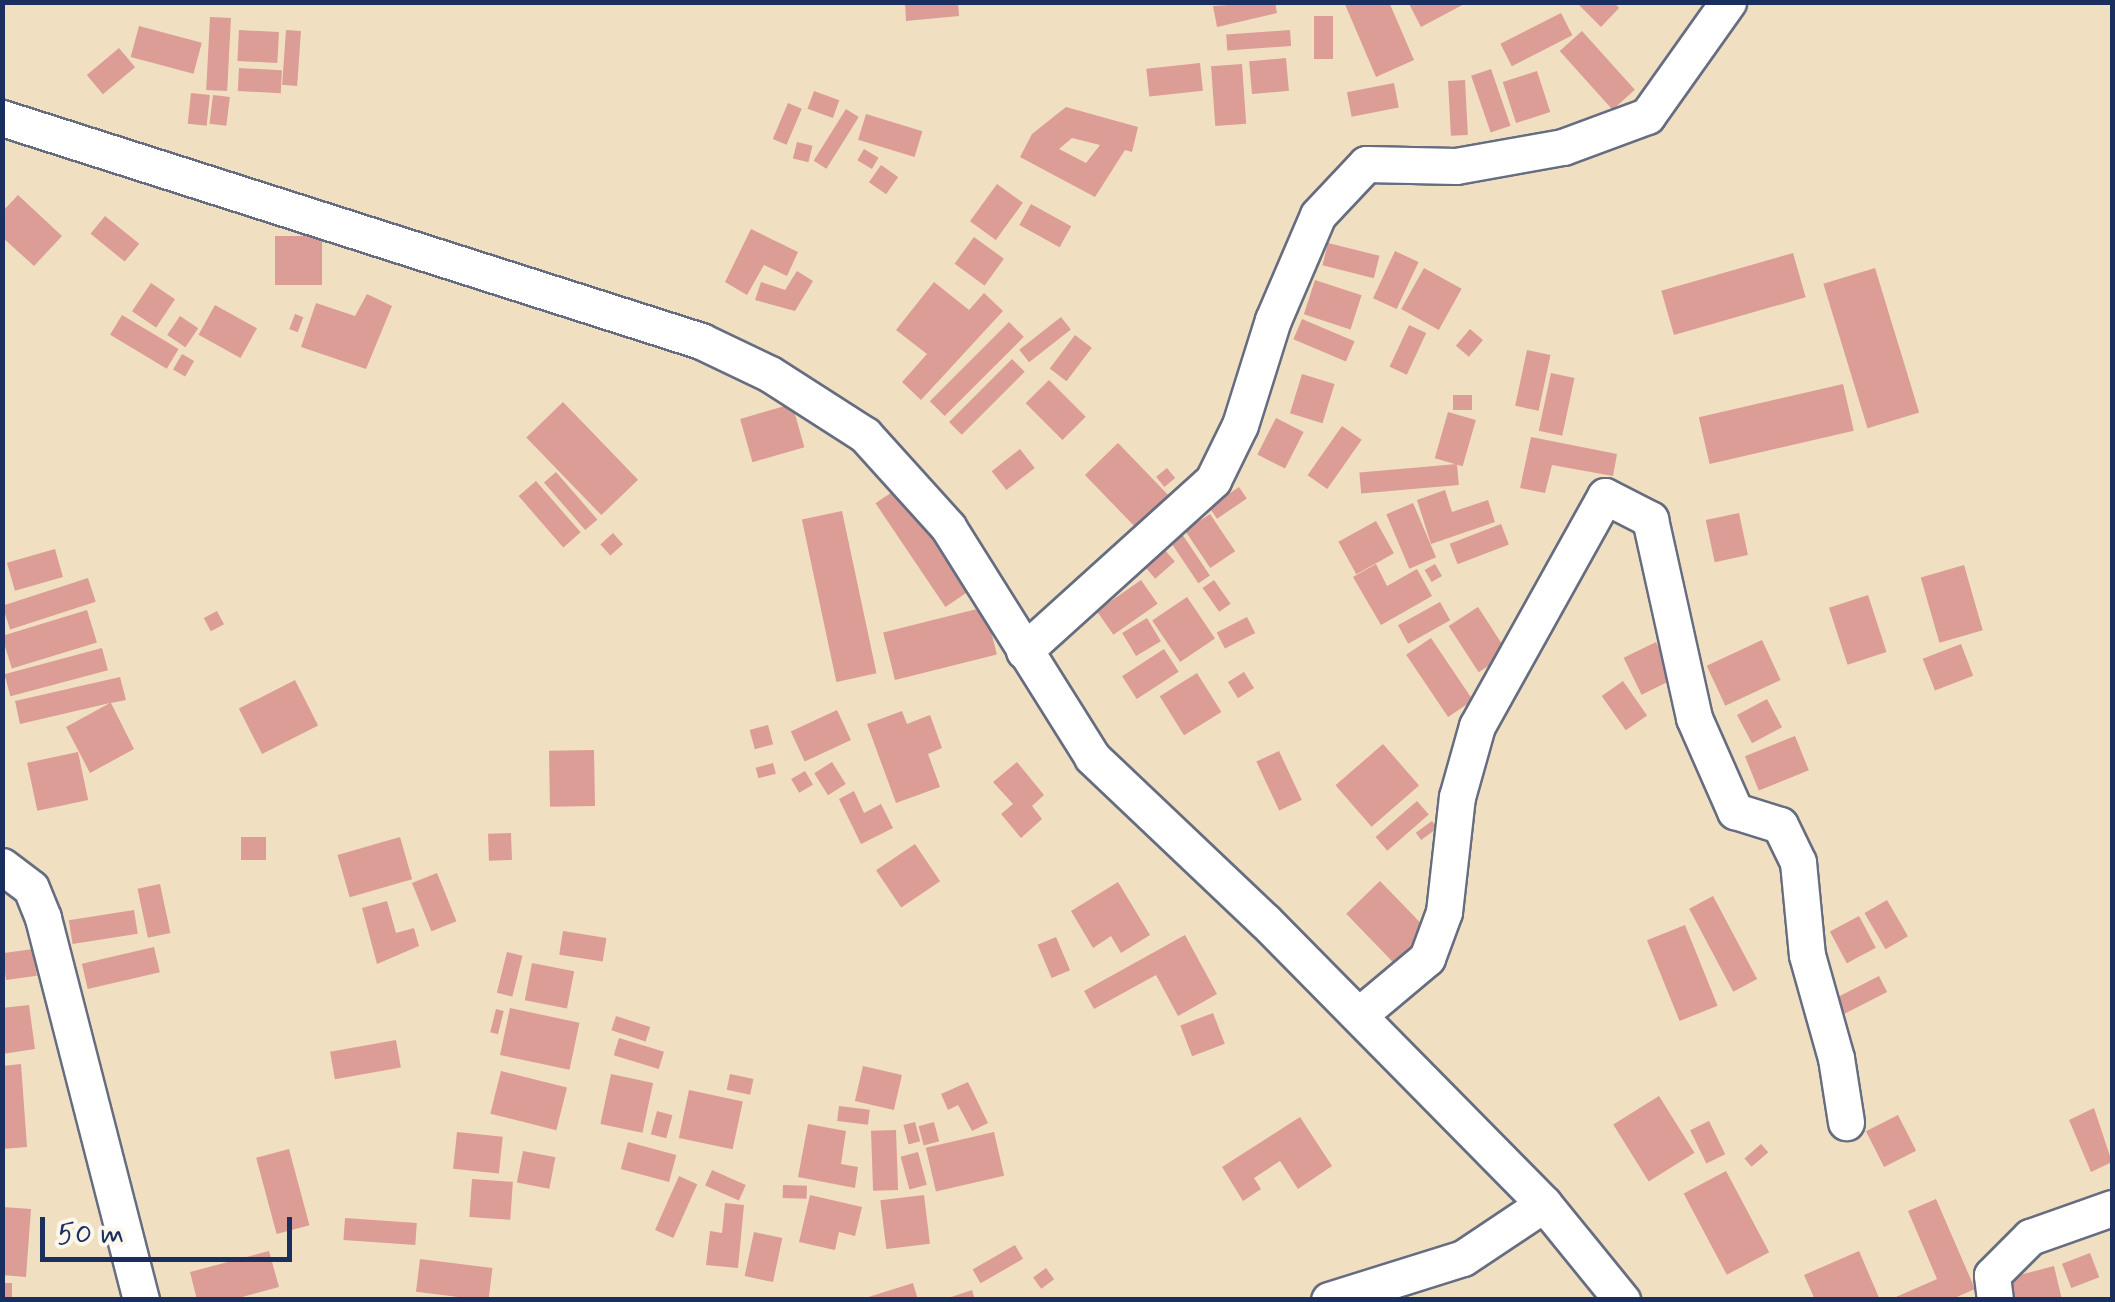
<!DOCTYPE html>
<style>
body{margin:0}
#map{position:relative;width:2115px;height:1302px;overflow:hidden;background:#f1dfc1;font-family:Mynerve,sans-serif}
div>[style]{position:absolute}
.building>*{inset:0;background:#dc9d96;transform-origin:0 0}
.roads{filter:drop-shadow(2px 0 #666d81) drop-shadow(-2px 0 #666d81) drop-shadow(0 2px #666d81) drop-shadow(0 -2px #666d81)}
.minor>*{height:35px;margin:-17.5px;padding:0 17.5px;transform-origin:17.5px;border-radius:17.5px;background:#fff}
span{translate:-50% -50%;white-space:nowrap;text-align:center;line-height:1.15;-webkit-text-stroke:9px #fbf7ec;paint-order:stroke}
.frame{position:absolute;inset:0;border:5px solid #1b2f5e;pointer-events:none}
.scale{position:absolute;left:40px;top:1217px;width:252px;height:45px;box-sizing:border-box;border:5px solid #1b2f5e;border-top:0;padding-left:12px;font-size:30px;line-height:35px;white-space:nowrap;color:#1b2f5e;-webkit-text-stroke:8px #fbf7ec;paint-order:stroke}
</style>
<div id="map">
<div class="building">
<i style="clip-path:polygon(905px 2px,958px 2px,959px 16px,906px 21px)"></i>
<i style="clip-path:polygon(1275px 2px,1277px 13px,1217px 27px,1213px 6px)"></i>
<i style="clip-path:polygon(1344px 2px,1389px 2px,1414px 60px,1376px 77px)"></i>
<i style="clip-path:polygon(1408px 2px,1468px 2px,1421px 27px)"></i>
<i style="clip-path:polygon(1576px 2px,1614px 2px,1619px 8px,1601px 27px)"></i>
<i style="left:1561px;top:13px;width:25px;height:68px;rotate:63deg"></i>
<i style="left:1314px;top:16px;width:19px;height:43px"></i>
<i style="left:210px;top:17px;width:21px;height:73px;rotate:3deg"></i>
<i style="left:139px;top:26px;width:65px;height:32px;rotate:15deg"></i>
<i style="left:239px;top:30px;width:40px;height:31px;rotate:3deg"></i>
<i style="left:286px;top:30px;width:15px;height:55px;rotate:4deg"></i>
<i style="left:1290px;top:30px;width:16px;height:64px;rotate:86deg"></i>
<i style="left:1582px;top:31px;width:79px;height:30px;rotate:48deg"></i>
<i style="left:119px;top:48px;width:25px;height:42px;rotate:50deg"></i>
<i style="left:1286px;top:58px;width:33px;height:37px;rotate:85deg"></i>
<i style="left:1200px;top:63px;width:28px;height:54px;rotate:84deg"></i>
<i style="left:1242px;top:64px;width:60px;height:31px;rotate:86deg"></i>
<i style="left:239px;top:68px;width:43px;height:23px;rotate:3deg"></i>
<i style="left:1491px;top:69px;width:60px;height:21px;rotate:71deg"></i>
<i style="left:1537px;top:71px;width:43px;height:36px;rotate:72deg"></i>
<i style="left:1465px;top:80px;width:55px;height:17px;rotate:87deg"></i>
<i style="left:1394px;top:83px;width:25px;height:48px;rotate:79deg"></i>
<i style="left:814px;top:91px;width:27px;height:19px;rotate:20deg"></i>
<i style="left:191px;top:93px;width:19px;height:31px;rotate:6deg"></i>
<i style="left:213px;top:95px;width:17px;height:29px;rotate:7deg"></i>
<i style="left:788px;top:103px;width:15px;height:39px;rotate:23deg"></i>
<i style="clip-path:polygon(evenodd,1066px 107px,1138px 127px,1132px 152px,1125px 150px,1095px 197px,1020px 157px,1032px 134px,1066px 107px,1072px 138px,1100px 145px,1086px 163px,1059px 149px,1072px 138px)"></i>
<i style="left:846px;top:109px;width:15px;height:61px;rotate:32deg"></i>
<i style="left:866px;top:114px;width:59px;height:27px;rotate:17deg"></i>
<i style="left:797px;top:142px;width:16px;height:17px;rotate:14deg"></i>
<i style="left:864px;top:149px;width:17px;height:13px;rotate:31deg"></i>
<i style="left:881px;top:165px;width:21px;height:21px;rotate:35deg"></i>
<i style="left:997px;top:184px;width:32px;height:46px;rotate:36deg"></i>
<i style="clip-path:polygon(18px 195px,62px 236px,34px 266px,2px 237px,2px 212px)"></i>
<i style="left:1031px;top:204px;width:46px;height:24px;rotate:29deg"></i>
<i style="left:105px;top:216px;width:44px;height:23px;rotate:39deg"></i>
<i style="clip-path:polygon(751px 229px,798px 252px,787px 276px,764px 265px,747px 295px,725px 282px)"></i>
<i style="left:322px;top:236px;width:49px;height:47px;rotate:90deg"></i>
<i style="left:974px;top:237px;width:37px;height:33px;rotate:36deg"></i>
<i style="left:1328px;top:243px;width:53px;height:23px;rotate:14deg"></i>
<i style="left:1395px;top:251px;width:26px;height:52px;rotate:25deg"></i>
<i style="left:1793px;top:253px;width:46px;height:137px;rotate:74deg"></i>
<i style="left:1424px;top:268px;width:43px;height:47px;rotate:29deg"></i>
<i style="left:1875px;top:268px;width:151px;height:54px;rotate:73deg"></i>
<i style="clip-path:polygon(797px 271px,813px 281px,795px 311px,755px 300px,761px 282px,785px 290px)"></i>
<i style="left:1315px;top:280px;width:49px;height:36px;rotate:18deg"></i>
<i style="clip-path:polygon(934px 282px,969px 310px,984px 293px,1003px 311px,921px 400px,902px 382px,927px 354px,896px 330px)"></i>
<i style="left:151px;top:283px;width:29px;height:34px;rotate:34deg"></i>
<i style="clip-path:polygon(367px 294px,392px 306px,366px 369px,301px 347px,316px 303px,355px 316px)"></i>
<i style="left:215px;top:305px;width:48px;height:34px;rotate:29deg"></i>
<i style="left:295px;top:314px;width:9px;height:16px;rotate:21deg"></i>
<i style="left:122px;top:315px;width:66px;height:23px;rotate:31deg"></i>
<i style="left:180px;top:316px;width:22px;height:23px;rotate:34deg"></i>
<i style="left:1061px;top:317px;width:16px;height:53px;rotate:52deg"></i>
<i style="left:1302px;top:319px;width:57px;height:22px;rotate:23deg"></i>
<i style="left:1009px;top:322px;width:21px;height:112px;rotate:45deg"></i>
<i style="left:1409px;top:325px;width:19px;height:46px;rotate:25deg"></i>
<i style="left:1470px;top:329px;width:17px;height:22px;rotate:40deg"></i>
<i style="left:1075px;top:335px;width:21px;height:42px;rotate:37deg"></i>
<i style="left:1527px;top:350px;width:24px;height:57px;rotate:12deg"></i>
<i style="left:182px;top:354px;width:14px;height:18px;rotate:30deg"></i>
<i style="left:1012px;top:359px;width:18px;height:89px;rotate:45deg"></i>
<i style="left:1551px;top:373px;width:24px;height:59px;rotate:12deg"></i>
<i style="left:1302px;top:374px;width:34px;height:41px;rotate:17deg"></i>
<i style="left:1049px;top:380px;width:52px;height:33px;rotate:45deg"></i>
<i style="left:1843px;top:384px;width:48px;height:148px;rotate:77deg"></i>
<i style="left:1453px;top:395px;width:19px;height:15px"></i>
<i style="left:563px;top:402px;width:108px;height:51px;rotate:46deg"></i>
<i style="left:792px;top:404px;width:45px;height:54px;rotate:74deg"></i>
<i style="left:1448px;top:412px;width:29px;height:48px;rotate:16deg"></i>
<i style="left:1276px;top:418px;width:31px;height:41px;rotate:27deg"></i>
<i style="left:1342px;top:426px;width:24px;height:60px;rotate:35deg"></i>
<i style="clip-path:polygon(1531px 437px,1617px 454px,1613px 476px,1552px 465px,1545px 493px,1520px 488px)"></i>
<i style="left:1118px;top:443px;width:82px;height:46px;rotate:46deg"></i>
<i style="left:1020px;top:449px;width:24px;height:36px;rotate:52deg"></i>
<i style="left:1457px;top:464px;width:21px;height:98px;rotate:85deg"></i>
<i style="left:1167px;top:468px;width:13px;height:14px;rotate:51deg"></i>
<i style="left:556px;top:472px;width:63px;height:16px;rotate:49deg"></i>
<i style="left:536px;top:481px;width:68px;height:23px;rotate:49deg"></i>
<i style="left:907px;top:482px;width:125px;height:38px;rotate:56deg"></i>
<i style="left:1239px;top:487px;width:14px;height:36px;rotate:56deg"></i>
<i style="clip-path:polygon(1445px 490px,1452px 512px,1488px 500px,1495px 522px,1431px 544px,1417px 500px)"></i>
<i style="left:1413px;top:503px;width:59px;height:29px;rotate:67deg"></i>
<i style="left:842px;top:511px;width:166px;height:41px;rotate:78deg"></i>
<i style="left:1739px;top:513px;width:43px;height:34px;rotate:78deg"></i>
<i style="left:1210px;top:514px;width:45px;height:30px;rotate:56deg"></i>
<i style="left:1376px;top:521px;width:37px;height:43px;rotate:61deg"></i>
<i style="left:1501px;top:524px;width:22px;height:55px;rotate:69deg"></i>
<i style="left:613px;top:533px;width:15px;height:17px;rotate:48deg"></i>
<i style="left:1182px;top:534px;width:50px;height:14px;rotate:56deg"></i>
<i style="left:1163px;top:548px;width:18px;height:26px;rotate:49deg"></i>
<i style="left:55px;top:549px;width:29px;height:50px;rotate:74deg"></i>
<i style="clip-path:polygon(1376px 564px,1387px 586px,1417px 569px,1432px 596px,1381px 625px,1353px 577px)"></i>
<i style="left:1435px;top:564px;width:14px;height:12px;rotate:60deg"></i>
<i style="left:1964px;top:565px;width:68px;height:45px;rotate:74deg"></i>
<i style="left:88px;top:578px;width:25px;height:90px;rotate:72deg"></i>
<i style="left:1141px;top:580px;width:29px;height:54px;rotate:55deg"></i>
<i style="left:1214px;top:580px;width:29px;height:14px;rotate:55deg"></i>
<i style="left:1868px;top:595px;width:60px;height:41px;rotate:72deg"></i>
<i style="left:1187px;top:597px;width:50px;height:42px;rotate:56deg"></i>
<i style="left:1440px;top:602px;width:21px;height:48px;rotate:61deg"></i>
<i style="left:985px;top:607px;width:49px;height:105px;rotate:76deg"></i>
<i style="left:1478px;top:607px;width:55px;height:35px;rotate:57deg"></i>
<i style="left:87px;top:610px;width:34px;height:89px;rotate:73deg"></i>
<i style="left:217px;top:611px;width:15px;height:15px;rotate:62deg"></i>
<i style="left:1247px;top:617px;width:18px;height:34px;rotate:63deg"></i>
<i style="left:1147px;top:618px;width:27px;height:29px;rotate:59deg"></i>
<i style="left:1431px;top:638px;width:75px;height:30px;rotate:56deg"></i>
<i style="left:1762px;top:640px;width:44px;height:61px;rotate:65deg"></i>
<i style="left:1656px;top:642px;width:41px;height:36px;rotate:64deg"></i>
<i style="left:1961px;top:644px;width:34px;height:41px;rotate:69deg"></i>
<i style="left:102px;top:648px;width:23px;height:101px;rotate:75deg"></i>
<i style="left:1164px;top:649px;width:27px;height:50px;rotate:57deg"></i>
<i style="left:1244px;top:672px;width:19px;height:19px;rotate:58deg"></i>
<i style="left:1197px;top:673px;width:46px;height:44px;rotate:58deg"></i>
<i style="clip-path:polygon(120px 677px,126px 700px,111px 703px,134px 749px,90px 773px,66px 727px,110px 703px,20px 724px,15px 701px)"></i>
<i style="left:295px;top:680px;width:51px;height:63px;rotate:63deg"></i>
<i style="left:1623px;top:681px;width:42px;height:26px;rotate:55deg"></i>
<i style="left:1767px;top:699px;width:32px;height:34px;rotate:62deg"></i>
<i style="left:837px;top:710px;width:33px;height:51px;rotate:65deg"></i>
<i style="clip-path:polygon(902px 711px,907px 724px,930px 715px,942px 748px,928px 754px,940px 787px,896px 803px,867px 724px)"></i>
<i style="left:768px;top:725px;width:20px;height:19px;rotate:75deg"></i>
<i style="left:1795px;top:736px;width:37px;height:54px;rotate:68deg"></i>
<i style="left:1383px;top:744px;width:55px;height:63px;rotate:49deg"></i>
<i style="left:594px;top:750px;width:56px;height:45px;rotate:89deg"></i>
<i style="left:1279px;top:751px;width:54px;height:25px;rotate:65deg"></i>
<i style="left:78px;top:752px;width:49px;height:52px;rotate:78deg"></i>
<i style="left:832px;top:762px;width:26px;height:21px;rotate:58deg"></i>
<i style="clip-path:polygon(1017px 762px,1044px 795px,1032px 806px,1042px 819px,1021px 838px,1001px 814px,1013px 804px,993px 782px)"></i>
<i style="left:773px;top:763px;width:11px;height:18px;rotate:75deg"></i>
<i style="left:805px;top:771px;width:16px;height:16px;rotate:60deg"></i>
<i style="clip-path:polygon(854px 791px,864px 813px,881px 804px,893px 828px,861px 844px,839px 799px)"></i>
<i style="left:1417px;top:801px;width:18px;height:55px;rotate:49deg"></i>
<i style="left:1432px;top:821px;width:9px;height:20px;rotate:54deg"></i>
<i style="left:511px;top:833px;width:27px;height:23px;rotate:88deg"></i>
<i style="left:241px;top:837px;width:25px;height:23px"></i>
<i style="left:400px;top:837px;width:44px;height:65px;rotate:74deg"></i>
<i style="left:915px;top:844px;width:45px;height:47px;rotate:56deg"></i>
<i style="left:437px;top:873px;width:52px;height:27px;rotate:68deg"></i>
<i style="left:1380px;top:881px;width:71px;height:47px;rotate:46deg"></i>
<i style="clip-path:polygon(1118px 882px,1150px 935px,1121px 953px,1111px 936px,1093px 948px,1071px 911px)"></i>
<i style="left:160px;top:884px;width:50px;height:23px;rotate:78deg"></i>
<i style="left:1713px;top:896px;width:94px;height:27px;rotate:62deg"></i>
<i style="left:1887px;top:900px;width:42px;height:26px;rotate:60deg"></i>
<i style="clip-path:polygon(387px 901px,396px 933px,414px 928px,419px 946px,377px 964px,362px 908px)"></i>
<i style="left:134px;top:910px;width:24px;height:66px;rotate:81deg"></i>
<i style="left:1859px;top:916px;width:36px;height:33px;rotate:62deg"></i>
<i style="left:1685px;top:925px;width:87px;height:41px;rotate:68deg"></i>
<i style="left:563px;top:931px;width:44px;height:24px;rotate:9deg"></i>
<i style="clip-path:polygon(1185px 935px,1217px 994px,1178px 1016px,1156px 975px,1094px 1009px,1084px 991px)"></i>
<i style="left:1056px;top:937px;width:36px;height:20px;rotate:67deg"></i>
<i style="left:154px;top:947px;width:26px;height:74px;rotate:77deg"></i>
<i style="left:33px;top:949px;width:27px;height:31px;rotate:82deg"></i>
<i style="left:507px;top:952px;width:16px;height:42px;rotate:14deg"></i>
<i style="left:532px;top:963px;width:43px;height:38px;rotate:11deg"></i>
<i style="left:1879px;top:976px;width:18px;height:49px;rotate:63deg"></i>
<i style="clip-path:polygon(29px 1005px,35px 1049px,2px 1054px,2px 1008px)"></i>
<i style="left:510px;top:1008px;width:71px;height:48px;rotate:12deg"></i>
<i style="left:496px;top:1009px;width:8px;height:24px;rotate:14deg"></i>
<i style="left:1213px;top:1013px;width:33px;height:35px;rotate:69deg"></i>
<i style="left:616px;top:1016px;width:36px;height:15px;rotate:18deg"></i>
<i style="left:619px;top:1038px;width:47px;height:18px;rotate:17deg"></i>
<i style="left:396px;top:1040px;width:28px;height:67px;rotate:80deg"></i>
<i style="clip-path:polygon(21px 1064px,27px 1147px,2px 1149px,2px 1066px)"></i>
<i style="left:863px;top:1066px;width:40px;height:36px;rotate:13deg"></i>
<i style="left:501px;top:1071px;width:68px;height:44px;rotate:14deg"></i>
<i style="left:611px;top:1074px;width:43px;height:51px;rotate:12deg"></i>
<i style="left:730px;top:1074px;width:24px;height:16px;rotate:12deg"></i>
<i style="clip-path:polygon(968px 1082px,988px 1123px,972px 1131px,958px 1105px,948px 1110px,941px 1094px)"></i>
<i style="left:689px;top:1090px;width:55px;height:49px;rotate:12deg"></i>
<i style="left:1659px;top:1096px;width:67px;height:54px;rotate:58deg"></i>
<i style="left:839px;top:1106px;width:31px;height:15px;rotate:7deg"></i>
<i style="clip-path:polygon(2094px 1108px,2112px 1162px,2091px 1172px,2069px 1120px)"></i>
<i style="left:657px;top:1111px;width:16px;height:24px;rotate:15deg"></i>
<i style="left:1898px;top:1115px;width:40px;height:36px;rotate:63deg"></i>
<i style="clip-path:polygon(1300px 1117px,1332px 1166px,1298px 1189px,1280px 1161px,1254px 1178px,1261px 1189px,1243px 1201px,1222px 1167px)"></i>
<i style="left:1709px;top:1121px;width:37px;height:21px;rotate:64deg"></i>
<i style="left:915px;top:1122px;width:20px;height:12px;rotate:75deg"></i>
<i style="left:934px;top:1122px;width:20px;height:16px;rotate:75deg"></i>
<i style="clip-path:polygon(808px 1124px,846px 1131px,841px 1164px,858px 1167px,855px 1188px,798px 1177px)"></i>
<i style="left:896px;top:1130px;width:60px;height:25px;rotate:88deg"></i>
<i style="left:457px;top:1132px;width:46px;height:37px;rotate:6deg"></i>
<i style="left:994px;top:1132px;width:45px;height:70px;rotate:77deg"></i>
<i style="left:628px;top:1142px;width:50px;height:28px;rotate:15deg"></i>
<i style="left:1761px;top:1144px;width:11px;height:22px;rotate:49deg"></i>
<i style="left:289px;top:1149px;width:79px;height:34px;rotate:75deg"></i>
<i style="left:523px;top:1151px;width:33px;height:32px;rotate:11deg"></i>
<i style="left:918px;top:1152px;width:34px;height:18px;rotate:75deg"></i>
<i style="left:712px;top:1170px;width:37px;height:17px;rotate:24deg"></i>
<i style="left:1726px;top:1171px;width:92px;height:48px;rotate:62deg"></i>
<i style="left:679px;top:1176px;width:20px;height:59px;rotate:24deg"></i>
<i style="left:472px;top:1179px;width:41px;height:38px;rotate:4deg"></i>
<i style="left:783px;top:1185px;width:24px;height:13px;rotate:2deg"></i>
<i style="clip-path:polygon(810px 1195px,862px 1207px,855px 1236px,839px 1232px,835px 1250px,799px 1242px)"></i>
<i style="left:924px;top:1195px;width:49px;height:44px;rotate:83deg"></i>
<i style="clip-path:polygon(1936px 1199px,1975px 1289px,1950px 1300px,1889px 1300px,1937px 1279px,1908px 1211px)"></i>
<i style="clip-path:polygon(725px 1203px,744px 1205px,738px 1268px,706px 1265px,710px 1231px,722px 1233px)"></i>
<i style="clip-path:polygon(2px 1207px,31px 1209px,26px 1277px,2px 1275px)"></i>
<i style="left:345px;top:1218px;width:72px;height:22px;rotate:4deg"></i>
<i style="left:754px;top:1232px;width:29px;height:45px;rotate:12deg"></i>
<i style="left:1015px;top:1245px;width:16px;height:49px;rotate:60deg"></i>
<i style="clip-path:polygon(269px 1251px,279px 1287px,231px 1300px,197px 1300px,190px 1272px)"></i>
<i style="clip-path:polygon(1859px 1251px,1880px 1300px,1815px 1300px,1804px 1275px)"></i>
<i style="left:2090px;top:1253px;width:26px;height:30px;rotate:69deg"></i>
<i style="left:420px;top:1259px;width:73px;height:33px;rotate:7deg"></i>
<i style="clip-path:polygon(2054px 1266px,2062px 1300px,2013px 1300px,2008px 1278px)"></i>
<i style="left:1046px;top:1268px;width:14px;height:16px;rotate:54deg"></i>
<i style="left:2px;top:1283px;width:10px;height:17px"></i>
<i style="clip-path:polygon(913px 1283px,918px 1300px,862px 1300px,862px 1299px)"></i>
<i style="clip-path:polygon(972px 1290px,975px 1300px,945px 1300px,945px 1299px)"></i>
</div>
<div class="roads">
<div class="minor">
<i style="left:2px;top:118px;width:734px;rotate:17.69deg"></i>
<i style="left:701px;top:341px;width:76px;rotate:25.6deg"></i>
<i style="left:770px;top:374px;width:113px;rotate:32.7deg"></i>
<i style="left:865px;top:435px;width:124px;rotate:47.9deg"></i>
<i style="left:948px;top:527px;width:271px;rotate:57.9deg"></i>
<i style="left:1092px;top:757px;width:237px;rotate:43.5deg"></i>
<i style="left:1264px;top:920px;width:399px;rotate:45.4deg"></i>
<i style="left:1544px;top:1204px;width:124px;rotate:50.9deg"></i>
<i style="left:1024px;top:651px;width:255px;rotate:-42.1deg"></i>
<i style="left:1213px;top:480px;width:61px;rotate:-63.9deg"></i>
<i style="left:1240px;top:425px;width:110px;rotate:-72.6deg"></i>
<i style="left:1273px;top:320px;width:114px;rotate:-66.8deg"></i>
<i style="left:1318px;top:215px;width:70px;rotate:-46.7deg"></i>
<i style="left:1366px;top:164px;width:90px;rotate:1.3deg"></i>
<i style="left:1456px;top:166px;width:109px;rotate:-10.1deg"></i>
<i style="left:1563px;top:147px;width:90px;rotate:-20.3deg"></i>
<i style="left:1647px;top:116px;width:140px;rotate:-54.6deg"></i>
<i style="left:2px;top:866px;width:36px;rotate:37deg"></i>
<i style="left:31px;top:888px;width:32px;rotate:68deg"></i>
<i style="left:43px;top:918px;width:394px;rotate:75.6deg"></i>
<i style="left:1359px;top:1015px;width:89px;rotate:-40deg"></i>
<i style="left:1427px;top:958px;width:49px;rotate:-69.7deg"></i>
<i style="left:1444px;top:912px;width:116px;rotate:-83.6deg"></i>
<i style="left:1457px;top:797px;width:74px;rotate:-74.3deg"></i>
<i style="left:1477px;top:726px;width:263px;rotate:-60.9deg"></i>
<i style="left:1605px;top:496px;width:51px;rotate:27.1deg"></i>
<i style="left:1650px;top:519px;width:204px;rotate:77.5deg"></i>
<i style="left:1694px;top:718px;width:102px;rotate:66.2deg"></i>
<i style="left:1735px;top:811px;width:47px;rotate:17.3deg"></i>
<i style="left:1780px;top:825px;width:41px;rotate:64.1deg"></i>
<i style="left:1798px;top:862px;width:93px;rotate:84.5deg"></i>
<i style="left:1807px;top:955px;width:107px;rotate:74.3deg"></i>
<i style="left:1836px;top:1058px;width:65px;rotate:81.1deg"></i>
<i style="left:1329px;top:1300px;width:140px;rotate:-17.4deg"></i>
<i style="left:1463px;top:1258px;width:97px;rotate:-33.7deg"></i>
<i style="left:1995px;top:1300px;width:25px;rotate:-97deg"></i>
<i style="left:1992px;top:1275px;width:54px;rotate:-45deg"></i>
<i style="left:2030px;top:1237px;width:87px;rotate:-19.5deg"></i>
</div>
</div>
<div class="frame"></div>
<div class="scale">50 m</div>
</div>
